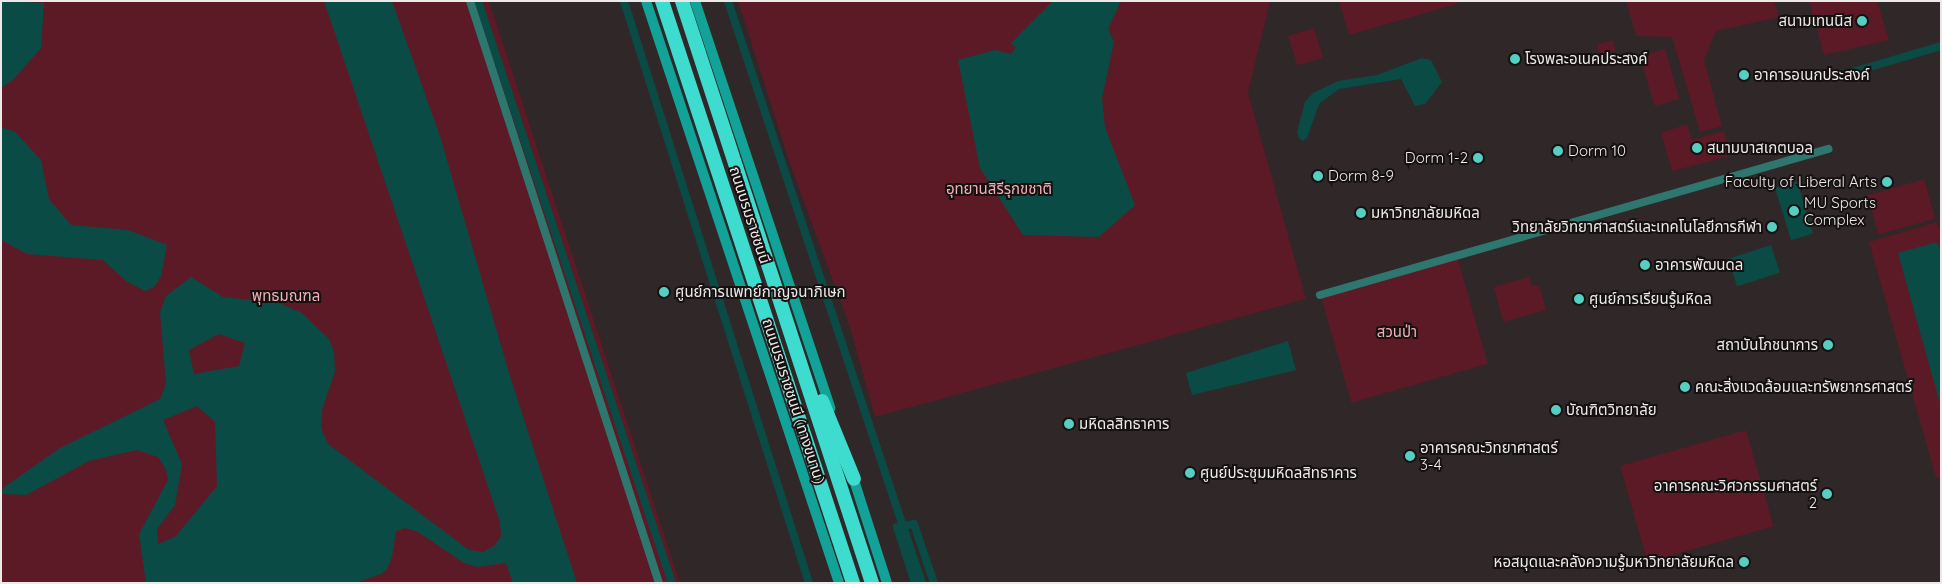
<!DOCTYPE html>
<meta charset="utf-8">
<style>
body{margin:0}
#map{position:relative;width:1942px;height:584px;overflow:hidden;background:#2f2728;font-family:Quicksand,"Noto Sans Thai",sans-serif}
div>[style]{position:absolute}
.green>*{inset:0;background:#5c1a26;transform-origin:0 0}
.water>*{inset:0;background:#0b4b45;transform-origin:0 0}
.canal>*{height:8px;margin:-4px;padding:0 4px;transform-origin:4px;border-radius:4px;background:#0b4b45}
.street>*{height:8px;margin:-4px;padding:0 4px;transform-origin:4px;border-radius:4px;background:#2e776f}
.secondary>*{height:10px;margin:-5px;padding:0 5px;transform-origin:5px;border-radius:5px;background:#12a297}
.highway>*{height:14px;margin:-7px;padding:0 7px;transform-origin:7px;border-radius:7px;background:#3ddcce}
.dots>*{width:14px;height:14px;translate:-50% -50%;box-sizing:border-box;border:2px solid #151111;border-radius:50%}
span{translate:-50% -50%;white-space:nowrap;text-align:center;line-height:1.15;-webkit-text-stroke:4px #151111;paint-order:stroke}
.poi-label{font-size:15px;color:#eee9e9}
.right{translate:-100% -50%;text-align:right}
.left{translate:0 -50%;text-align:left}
.park-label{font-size:15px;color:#f3b0b6}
.street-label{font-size:15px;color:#eee9e9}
.frame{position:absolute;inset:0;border:2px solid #eee9e9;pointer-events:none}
</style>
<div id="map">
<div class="green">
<i style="clip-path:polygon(1px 1px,489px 1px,680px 583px,1px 583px)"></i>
<i style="clip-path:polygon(738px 1px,1270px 1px,1248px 93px,1306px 299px,875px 417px,850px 327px,789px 161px)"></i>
<i style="clip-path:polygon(1339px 1px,1457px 1px,1457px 4px,1349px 35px)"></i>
<i style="clip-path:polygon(1626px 1px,1774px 1px,1779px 17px,1716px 31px,1704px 60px,1722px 126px,1700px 132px,1672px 37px,1636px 36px)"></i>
<i style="clip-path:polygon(1809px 1px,1877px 1px,1889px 40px,1824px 55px)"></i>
<i style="left:1314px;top:28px;width:31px;height:27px;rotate:73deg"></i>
<i style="left:1613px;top:40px;width:11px;height:17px;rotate:75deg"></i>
<i style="left:1665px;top:49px;width:52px;height:26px;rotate:74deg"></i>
<i style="clip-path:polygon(1687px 124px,1692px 140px,1724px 131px,1730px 156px,1672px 171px,1661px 133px)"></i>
<i style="left:1924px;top:179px;width:41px;height:59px;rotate:74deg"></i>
<i style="clip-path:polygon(1937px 222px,1941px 235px,1941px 477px,1936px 478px,1869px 242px)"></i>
<i style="left:1457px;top:256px;width:112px;height:142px;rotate:74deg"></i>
<i style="clip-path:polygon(1530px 277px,1532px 286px,1539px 285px,1546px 310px,1503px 322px,1494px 287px)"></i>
<i style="left:1746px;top:430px;width:100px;height:131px;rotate:74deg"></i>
</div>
<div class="water">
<i style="clip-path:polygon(1px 1px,44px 3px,41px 48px,13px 80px,1px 88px)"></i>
<i style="clip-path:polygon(evenodd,324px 1px,392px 1px,440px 136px,509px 373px,577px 583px,513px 583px,506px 563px,477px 567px,464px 563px,418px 532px,405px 528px,396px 531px,392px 557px,387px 569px,381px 574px,355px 583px,146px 583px,139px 534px,168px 480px,166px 469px,158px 457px,137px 450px,89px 461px,26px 495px,2px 494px,3px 488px,60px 448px,160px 399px,166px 384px,160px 312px,166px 296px,191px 277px,223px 297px,279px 303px,302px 313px,329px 339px,334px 352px,335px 371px,322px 410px,321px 428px,328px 444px,469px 550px,483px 552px,494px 546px,501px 536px,500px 522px,324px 1px,219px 334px,245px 343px,239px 366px,194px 374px,189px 350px,219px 334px,324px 1px,197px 406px,215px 422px,217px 486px,176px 536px,158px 544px,157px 529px,175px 505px,182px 464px,163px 420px,197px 406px)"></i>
<i style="clip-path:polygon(1053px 1px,1121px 1px,1108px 29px,1114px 42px,1102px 98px,1105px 127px,1135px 205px,1099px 237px,1023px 235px,980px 168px,958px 60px,995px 50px,1011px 54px,1016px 48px,1011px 43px)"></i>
<i style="clip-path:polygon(1422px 58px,1431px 60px,1442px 82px,1425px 104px,1415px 106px,1401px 79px,1339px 89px,1319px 104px,1307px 138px,1303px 141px,1299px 138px,1297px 132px,1305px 102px,1313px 93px,1338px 81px,1377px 75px)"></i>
<i style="clip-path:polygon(1px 127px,15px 132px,41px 160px,49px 199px,71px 225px,128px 230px,167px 245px,161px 276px,154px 287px,145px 291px,126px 281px,103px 260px,27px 254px,1px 240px)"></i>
<i style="left:1797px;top:181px;width:55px;height:23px;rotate:73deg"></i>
<i style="clip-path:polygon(1937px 242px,1941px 254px,1941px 407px,1898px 253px)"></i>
<i style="left:1771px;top:245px;width:29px;height:45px;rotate:72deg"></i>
<i style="clip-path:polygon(1288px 341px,1296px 370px,1192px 395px,1186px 373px)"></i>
</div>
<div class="canal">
<i style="left:478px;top:1px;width:613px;rotate:71.57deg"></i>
<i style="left:624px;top:1px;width:611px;rotate:72.37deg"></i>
<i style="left:728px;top:1px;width:613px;rotate:71.57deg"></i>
<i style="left:1839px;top:76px;width:106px;rotate:-16.4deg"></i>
<i style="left:915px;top:583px;width:59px;rotate:-107.8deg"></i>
<i style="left:897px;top:527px;width:17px;rotate:-10deg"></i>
<i style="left:914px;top:524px;width:62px;rotate:71.3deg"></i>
</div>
<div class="street">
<i style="left:470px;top:1px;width:612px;rotate:72.01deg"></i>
<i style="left:1320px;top:295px;width:529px;rotate:-16.03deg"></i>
</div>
<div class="secondary">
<i style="left:646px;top:1px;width:613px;rotate:71.65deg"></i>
<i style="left:695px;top:1px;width:429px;rotate:71.6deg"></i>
<i style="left:852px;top:474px;width:114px;rotate:72.2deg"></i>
</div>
<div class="highway">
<i style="left:662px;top:1px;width:613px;rotate:71.83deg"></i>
<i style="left:682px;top:1px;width:612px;rotate:71.92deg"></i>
<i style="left:822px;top:401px;width:84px;rotate:67.7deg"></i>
</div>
<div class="dots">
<i style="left:1862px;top:21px;background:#57cec2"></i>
<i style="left:1515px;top:59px;background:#57cec2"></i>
<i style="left:1744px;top:75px;background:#57cec2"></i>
<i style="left:1697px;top:148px;background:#57cec2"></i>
<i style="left:1558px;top:151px;background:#57cec2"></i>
<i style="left:1478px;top:158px;background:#57cec2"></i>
<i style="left:1318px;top:176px;background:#57cec2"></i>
<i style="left:1887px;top:182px;background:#57cec2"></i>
<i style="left:1794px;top:211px;background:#57cec2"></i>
<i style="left:1361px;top:213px;background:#57cec2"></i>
<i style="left:1772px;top:227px;background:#57cec2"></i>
<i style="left:1645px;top:265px;background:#57cec2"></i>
<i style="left:664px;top:292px;background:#57cec2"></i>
<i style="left:1579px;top:299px;background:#57cec2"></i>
<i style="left:1828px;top:345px;background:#57cec2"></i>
<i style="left:1685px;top:387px;background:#57cec2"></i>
<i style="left:1556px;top:410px;background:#57cec2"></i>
<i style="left:1069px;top:424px;background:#57cec2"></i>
<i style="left:1410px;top:456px;background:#57cec2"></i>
<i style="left:1190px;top:473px;background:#57cec2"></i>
<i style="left:1827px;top:494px;background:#57cec2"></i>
<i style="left:1744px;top:562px;background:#57cec2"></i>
</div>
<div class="poi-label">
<span class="right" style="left:1852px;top:21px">สนามเทนนิส</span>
<span class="left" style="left:1525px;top:59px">โรงพละอเนคประสงค์</span>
<span class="left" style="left:1754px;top:75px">อาคารอเนกประสงค์</span>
<span class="left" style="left:1707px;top:148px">สนามบาสเกตบอล</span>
<span class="left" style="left:1568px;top:151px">Dorm 10</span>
<span class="right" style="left:1468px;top:158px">Dorm 1-2</span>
<span class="left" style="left:1328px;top:176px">Dorm 8-9</span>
<span class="right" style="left:1877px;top:182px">Faculty of Liberal Arts</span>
<span class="left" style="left:1804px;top:211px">MU Sports<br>Complex</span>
<span class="left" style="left:1371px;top:213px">มหาวิทยาลัยมหิดล</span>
<span class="right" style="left:1762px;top:227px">วิทยาลัยวิทยาศาสตร์และเทคโนโลยีการกีฬา</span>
<span class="left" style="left:1655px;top:265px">อาคารพัฒนดล</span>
<span class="left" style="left:675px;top:292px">ศูนย์การแพทย์กาญจนาภิเษก</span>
<span class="left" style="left:1589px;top:299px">ศูนย์การเรียนรู้มหิดล</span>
<span class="right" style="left:1818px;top:345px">สถาบันโภชนาการ</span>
<span class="left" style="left:1695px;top:387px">คณะสิ่งแวดล้อมและทรัพยากรศาสตร์</span>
<span class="left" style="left:1566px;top:410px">บัณฑิตวิทยาลัย</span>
<span class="left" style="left:1079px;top:424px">มหิดลสิทธาคาร</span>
<span class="left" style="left:1420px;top:456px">อาคารคณะวิทยาศาสตร์<br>3-4</span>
<span class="left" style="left:1200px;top:473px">ศูนย์ประชุมมหิดลสิทธาคาร</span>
<span class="right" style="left:1817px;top:494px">อาคารคณะวิศวกรรมศาสตร์<br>2</span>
<span class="right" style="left:1734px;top:562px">หอสมุดและคลังความรู้มหาวิทยาลัยมหิดล</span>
</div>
<div class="park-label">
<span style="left:999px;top:189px">อุทยานสิรีรุกขชาติ</span>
<span style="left:286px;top:296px">พุทธมณฑล</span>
<span style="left:1397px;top:332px">สวนป่า</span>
</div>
<div class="street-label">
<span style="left:750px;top:215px;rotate:72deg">ถนนบรมราชชนนี</span>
<span style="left:794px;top:401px;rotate:72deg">ถนนบรมราชชนนี (ทางขนาน)</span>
</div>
<div class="frame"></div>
</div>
